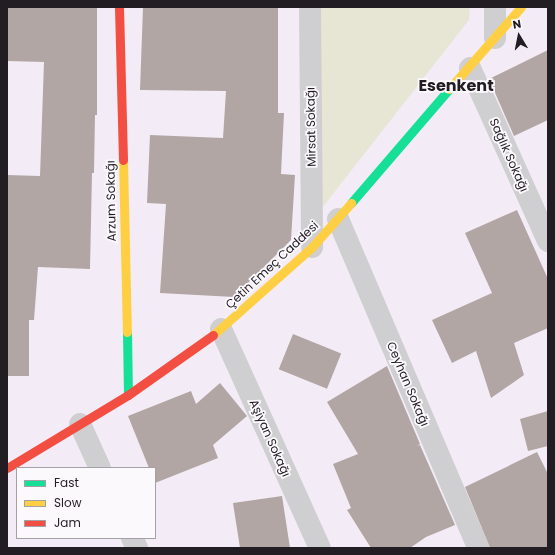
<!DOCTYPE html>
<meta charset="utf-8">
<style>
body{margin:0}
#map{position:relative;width:555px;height:555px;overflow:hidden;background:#f3ecf6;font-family:Poppins,sans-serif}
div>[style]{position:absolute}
.green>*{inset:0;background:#e7e6d5}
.building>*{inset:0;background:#b2a6a4;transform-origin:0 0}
.street>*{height:22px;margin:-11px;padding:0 11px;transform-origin:11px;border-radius:11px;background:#cfced0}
.fast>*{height:9px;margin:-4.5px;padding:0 4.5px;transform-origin:4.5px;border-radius:4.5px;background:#16e098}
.slow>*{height:9px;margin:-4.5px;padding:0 4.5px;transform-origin:4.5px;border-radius:4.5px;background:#ffcf43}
.jam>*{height:9px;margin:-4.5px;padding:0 4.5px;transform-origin:4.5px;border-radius:4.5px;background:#f24e42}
span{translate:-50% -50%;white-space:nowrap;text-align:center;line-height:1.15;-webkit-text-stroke:3.5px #fcf9fd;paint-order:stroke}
.street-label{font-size:12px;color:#211d23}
.district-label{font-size:16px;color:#211d23;font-weight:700}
.frame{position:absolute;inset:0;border:8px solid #211d23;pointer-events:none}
.legend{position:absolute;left:16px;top:467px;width:140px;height:72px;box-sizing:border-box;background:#fcf9fd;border:1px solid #a4a1a6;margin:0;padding:5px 7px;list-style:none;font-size:12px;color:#211d23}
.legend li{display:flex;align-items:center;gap:8px;height:20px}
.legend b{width:20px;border:1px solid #a4a1a6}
.north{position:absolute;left:499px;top:16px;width:40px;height:40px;-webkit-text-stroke:3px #fcf9fd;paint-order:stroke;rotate:350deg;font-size:11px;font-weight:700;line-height:16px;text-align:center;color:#211d23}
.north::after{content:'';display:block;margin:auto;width:14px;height:18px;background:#211d23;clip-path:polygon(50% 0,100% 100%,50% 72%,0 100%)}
</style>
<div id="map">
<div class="green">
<i style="clip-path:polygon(318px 7px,470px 7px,469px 20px,322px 208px)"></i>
</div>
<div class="building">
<i style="clip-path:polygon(7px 7px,97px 7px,97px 115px,95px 115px,94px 173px,92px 173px,90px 269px,38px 267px,34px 320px,29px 320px,29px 376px,7px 376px,7px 175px,40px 176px,44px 62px,7px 61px)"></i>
<i style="clip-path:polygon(143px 7px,278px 7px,278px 113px,284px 113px,281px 174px,295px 175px,291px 240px,234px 297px,160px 293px,166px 204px,147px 203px,150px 135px,223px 138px,226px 91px,140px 90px)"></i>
<i style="clip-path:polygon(548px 50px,548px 120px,514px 136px,489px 79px)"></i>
<i style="clip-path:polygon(517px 210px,548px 279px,548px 328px,514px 343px,524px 375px,491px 398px,476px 351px,452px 363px,432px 320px,492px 293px,465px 233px)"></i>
<i style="left:293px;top:334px;width:52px;height:38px;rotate:22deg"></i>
<i style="clip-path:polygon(387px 366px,420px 444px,417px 446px,420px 445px,455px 525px,426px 537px,410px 548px,371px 548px,347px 510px,351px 508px,333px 464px,358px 454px,327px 402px)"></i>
<i style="clip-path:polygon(220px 383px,247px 416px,213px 445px,218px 458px,155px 483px,155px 468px,149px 468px,128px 416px,191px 391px,196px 404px)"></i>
<i style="clip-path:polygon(548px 411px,548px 446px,528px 451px,520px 419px)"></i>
<i style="clip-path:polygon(537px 452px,548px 474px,548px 548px,490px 548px,465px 487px)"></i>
<i style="clip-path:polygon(282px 496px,290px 548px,240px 548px,233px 503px)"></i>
</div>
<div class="street">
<i style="left:310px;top:7px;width:240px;rotate:89.5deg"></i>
<i style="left:495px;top:38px;width:31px;rotate:-90deg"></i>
<i style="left:470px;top:68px;width:190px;rotate:65.7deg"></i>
<i style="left:338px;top:219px;width:358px;rotate:66.9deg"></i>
<i style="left:221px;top:329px;width:240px;rotate:65.7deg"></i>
<i style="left:80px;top:424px;width:48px;rotate:65.6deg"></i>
<i style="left:132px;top:538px;width:11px;rotate:63deg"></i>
</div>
<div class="fast">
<i style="left:351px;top:203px;width:150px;rotate:-49.3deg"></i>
<i style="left:127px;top:332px;width:63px;rotate:89.1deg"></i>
</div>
<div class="slow">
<i style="left:449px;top:89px;width:109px;rotate:-48.7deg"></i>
<i style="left:123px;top:160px;width:172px;rotate:88.7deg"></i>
<i style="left:213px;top:335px;width:132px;rotate:-41.6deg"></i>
<i style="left:312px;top:247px;width:59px;rotate:-48.4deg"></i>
</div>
<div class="jam">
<i style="left:119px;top:7px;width:153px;rotate:88.5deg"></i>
<i style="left:7px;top:468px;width:141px;rotate:-31.1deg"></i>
<i style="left:128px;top:395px;width:104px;rotate:-35.2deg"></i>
</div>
<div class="street-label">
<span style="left:311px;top:127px;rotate:-91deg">Mirsat Sokağı</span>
<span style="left:509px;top:155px;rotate:66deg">Sağlık Sokağı</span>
<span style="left:111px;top:201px;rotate:-91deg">Arzum Sokağı</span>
<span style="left:272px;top:265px;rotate:-43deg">Çetin Emeç Caddesi</span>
<span style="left:408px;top:384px;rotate:67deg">Ceyhan Sokağı</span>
<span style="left:270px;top:438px;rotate:66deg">Aşiyan Sokağı</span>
</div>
<div class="district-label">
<span style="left:456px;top:86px">Esenkent</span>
</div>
<div class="frame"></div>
<ul class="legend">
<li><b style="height:5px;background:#16e098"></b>Fast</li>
<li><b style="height:5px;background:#ffcf43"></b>Slow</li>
<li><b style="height:5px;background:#f24e42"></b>Jam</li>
</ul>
<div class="north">N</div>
</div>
